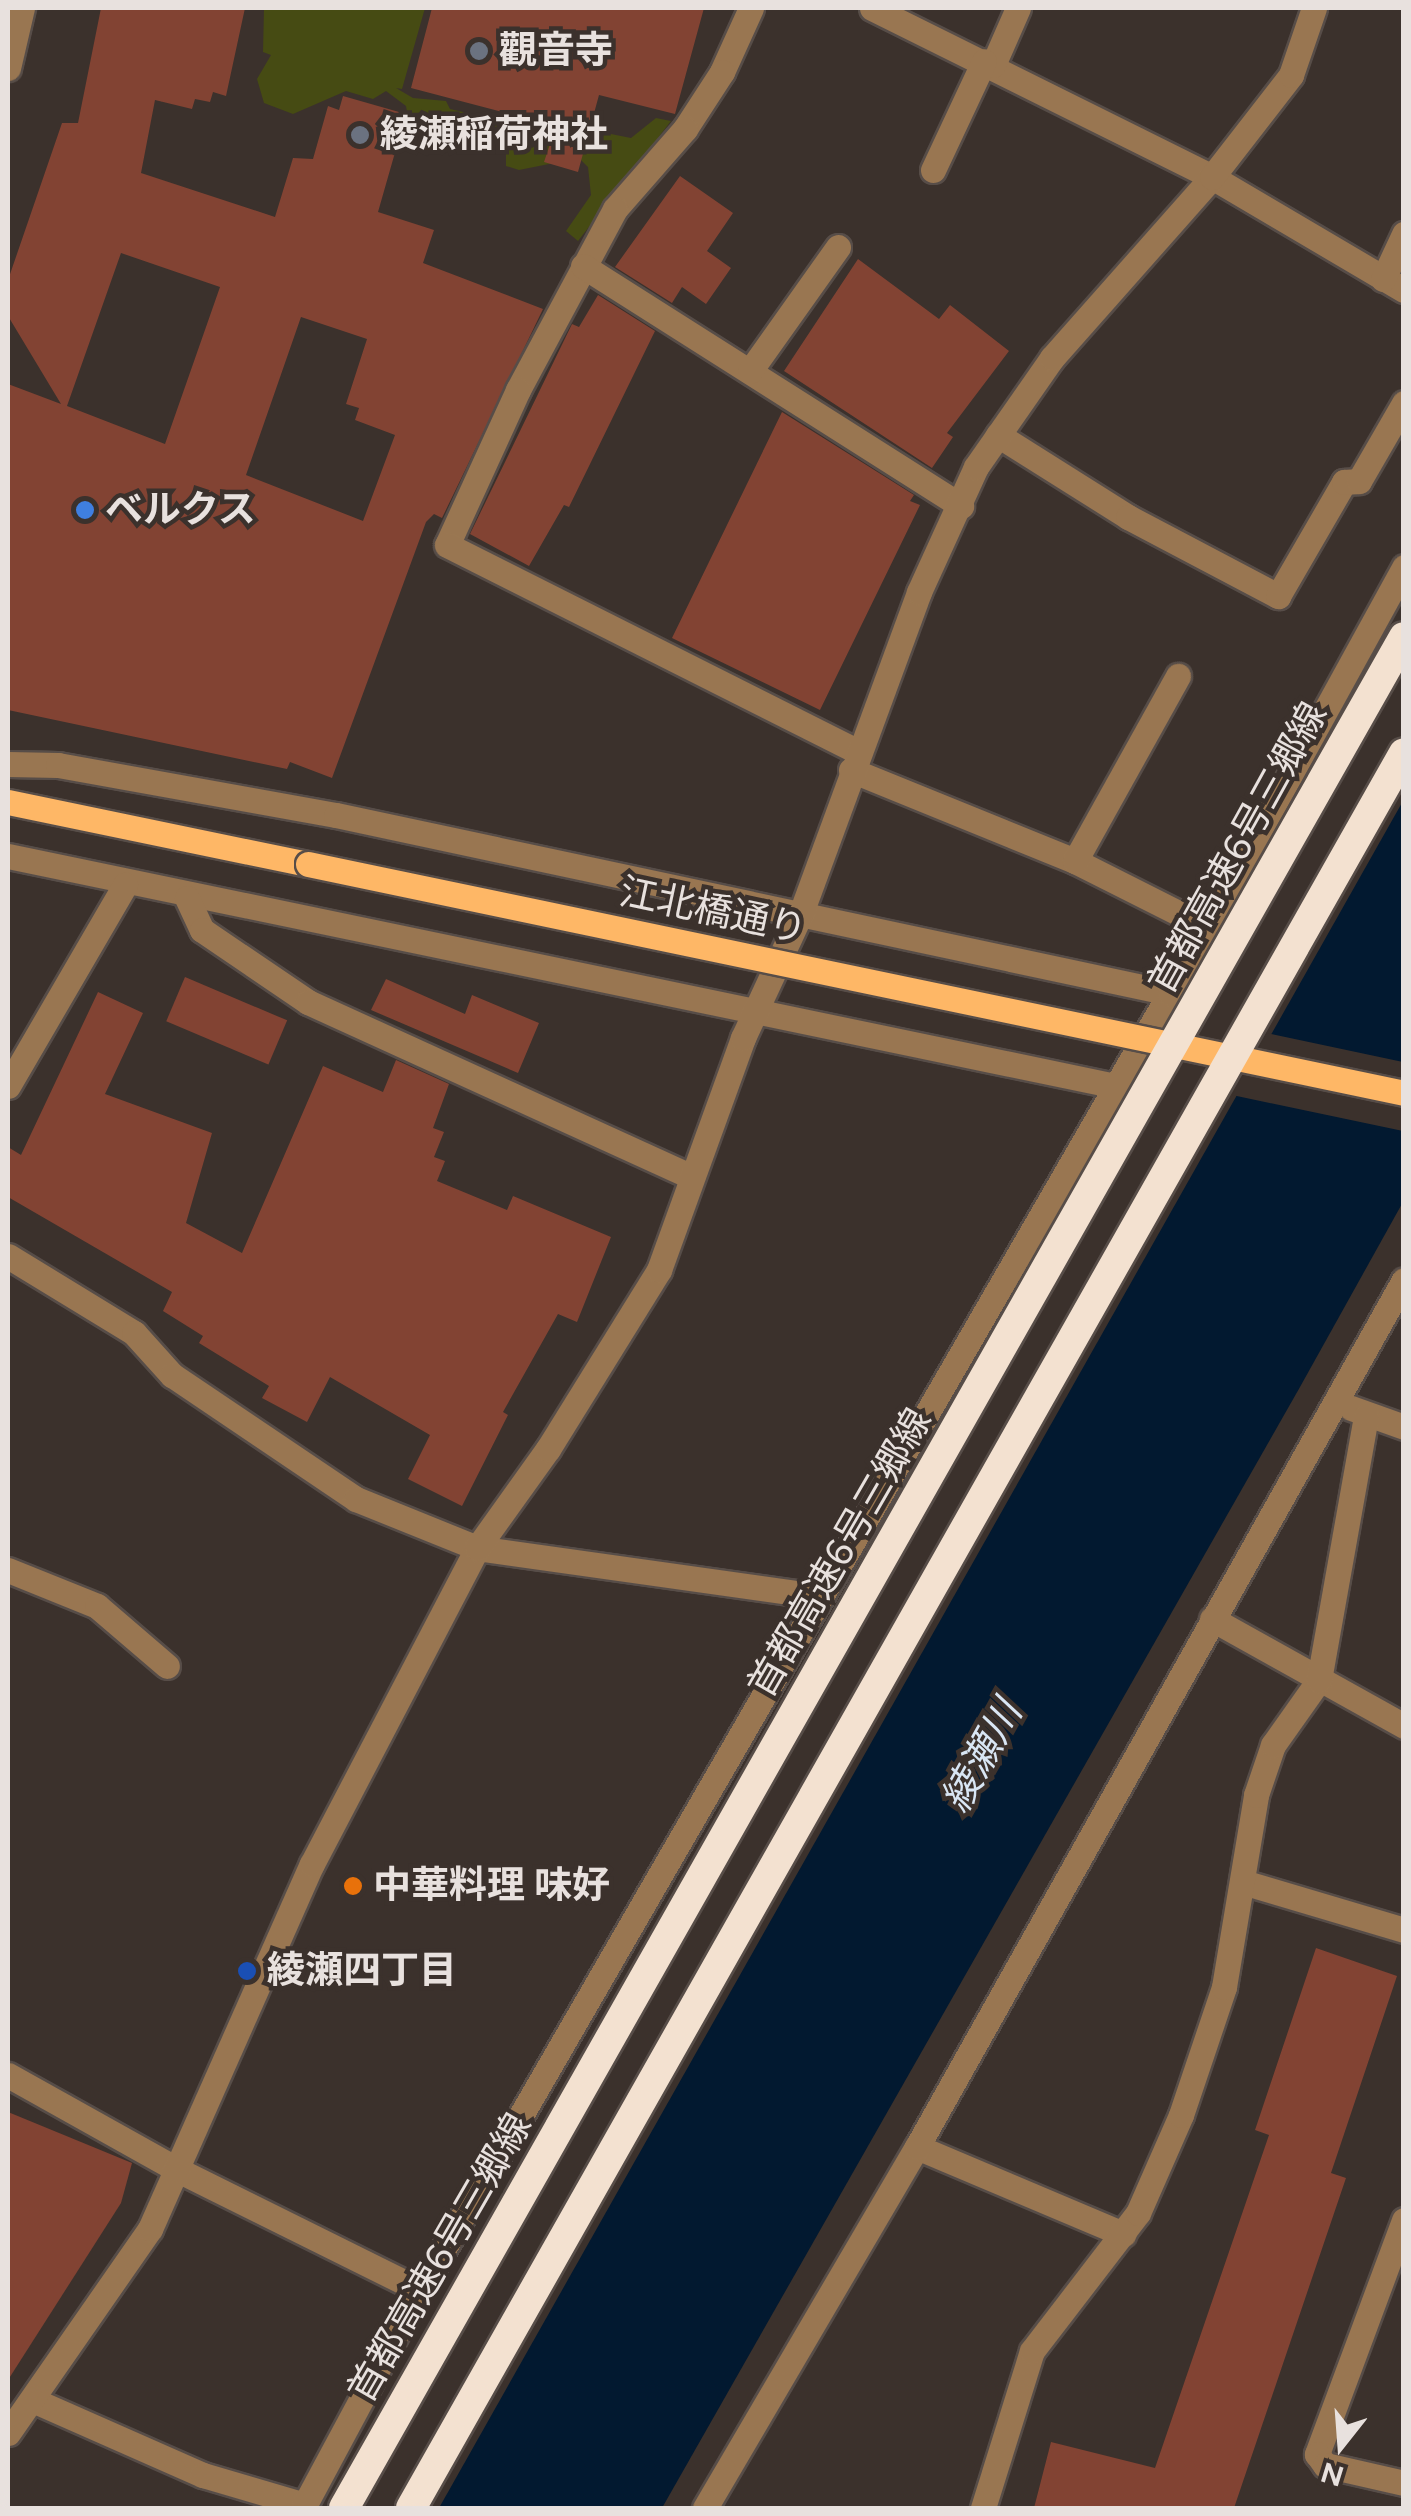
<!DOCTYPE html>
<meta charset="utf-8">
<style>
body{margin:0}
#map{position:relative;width:1411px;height:2516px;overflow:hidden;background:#3b312c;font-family:Figtree,"Noto Sans JP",sans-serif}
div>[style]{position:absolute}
.green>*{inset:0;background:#464b13}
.water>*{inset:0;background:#021930}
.pier>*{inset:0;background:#3b312c}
.building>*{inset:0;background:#824333;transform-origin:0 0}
.roads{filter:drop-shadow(2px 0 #574d48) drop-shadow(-2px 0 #574d48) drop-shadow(0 2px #574d48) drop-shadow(0 -2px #574d48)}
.minor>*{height:25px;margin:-12.5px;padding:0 12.5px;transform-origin:12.5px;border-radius:12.5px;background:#997651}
.major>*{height:25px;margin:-12.5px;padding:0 12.5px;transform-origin:12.5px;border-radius:12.5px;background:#feb766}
.bridges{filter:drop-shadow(2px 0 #574d48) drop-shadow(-2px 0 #574d48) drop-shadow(0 2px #574d48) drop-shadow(0 -2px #574d48)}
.major-bridge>*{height:25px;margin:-12.5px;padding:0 12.5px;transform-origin:12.5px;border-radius:12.5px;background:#feb766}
.highway-bridge>*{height:30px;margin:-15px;padding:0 15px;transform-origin:15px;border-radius:15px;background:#f3e1d0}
.dots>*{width:28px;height:28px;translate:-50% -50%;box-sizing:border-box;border:5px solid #3b312c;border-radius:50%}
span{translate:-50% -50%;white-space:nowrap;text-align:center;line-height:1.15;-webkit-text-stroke:9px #3b312c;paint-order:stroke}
.poi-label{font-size:38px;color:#e8e1de;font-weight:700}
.left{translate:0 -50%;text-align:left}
.street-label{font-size:38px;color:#e8e1de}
.water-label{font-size:40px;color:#d9e6f4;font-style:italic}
.frame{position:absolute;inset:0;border:10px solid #e8e1de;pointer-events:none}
.north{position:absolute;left:1291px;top:2396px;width:100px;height:100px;-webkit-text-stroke:8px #3b312c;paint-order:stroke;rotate:197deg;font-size:28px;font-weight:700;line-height:40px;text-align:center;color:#e8e1de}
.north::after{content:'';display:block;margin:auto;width:35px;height:45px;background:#e8e1de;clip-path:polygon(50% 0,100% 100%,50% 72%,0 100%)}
</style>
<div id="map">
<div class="green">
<i style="clip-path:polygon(264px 8px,425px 8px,402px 89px,396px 88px,413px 98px,446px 101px,450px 109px,577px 138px,601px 132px,631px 138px,656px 118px,671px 121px,578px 241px,566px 231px,591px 195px,588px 167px,579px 158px,519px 170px,506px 166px,506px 132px,445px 116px,428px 124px,408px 118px,406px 106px,386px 91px,373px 99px,346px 91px,293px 114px,264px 103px,257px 79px,271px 55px,263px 52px)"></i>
</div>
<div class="water">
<i style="clip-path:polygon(1403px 801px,1403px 1202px,1300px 1387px,662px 2508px,439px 2508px)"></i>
</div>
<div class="pier">
<i style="clip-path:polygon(1267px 1033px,1403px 1062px,1403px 1131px,1232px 1095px)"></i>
</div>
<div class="building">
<i style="clip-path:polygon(evenodd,101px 8px,245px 8px,226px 96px,213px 92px,210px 102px,195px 99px,192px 109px,155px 100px,141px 173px,275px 217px,293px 158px,313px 159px,328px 106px,339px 110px,343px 96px,406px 114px,378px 212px,434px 230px,423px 263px,543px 309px,442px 518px,434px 514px,426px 522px,332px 778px,290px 762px,287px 769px,8px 710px,8px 384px,61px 404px,8px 316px,8px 280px,62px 123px,78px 123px,101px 8px,121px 253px,220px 287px,165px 444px,67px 406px,121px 253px,101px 8px,301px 317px,367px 339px,346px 404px,359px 408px,355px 420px,395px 435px,363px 521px,246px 475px,301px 317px)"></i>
<i style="clip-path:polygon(432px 8px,704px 8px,675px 114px,599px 95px,578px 172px,544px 162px,556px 126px,411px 88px)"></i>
<i style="clip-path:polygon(680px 176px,733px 213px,707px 251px,731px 268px,706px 304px,682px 287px,672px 303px,615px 267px)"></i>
<i style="clip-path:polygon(858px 259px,939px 319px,950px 305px,1009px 351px,947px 433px,953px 437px,932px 468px,784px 371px)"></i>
<i style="clip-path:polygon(598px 295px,655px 331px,569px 507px,564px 505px,529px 566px,470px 534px,572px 324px,579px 327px)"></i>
<i style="clip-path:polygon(782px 412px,914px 495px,910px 501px,920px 505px,820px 710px,672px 638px)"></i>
<i style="left:185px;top:977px;width:111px;height:48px;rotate:23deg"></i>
<i style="clip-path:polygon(386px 979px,465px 1014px,472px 995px,539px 1023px,518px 1073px,371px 1010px)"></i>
<i style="clip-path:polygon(98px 992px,143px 1013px,105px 1094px,212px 1133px,186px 1223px,242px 1253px,323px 1066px,383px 1092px,396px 1060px,449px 1084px,433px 1128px,444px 1132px,434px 1157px,445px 1161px,437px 1181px,507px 1210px,513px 1196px,611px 1237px,577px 1322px,558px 1314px,503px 1412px,508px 1415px,462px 1506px,408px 1479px,430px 1435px,330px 1377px,307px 1422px,262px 1398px,269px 1386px,199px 1343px,203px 1336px,163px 1311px,172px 1292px,8px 1197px,8px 1147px,21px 1155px)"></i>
<i style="clip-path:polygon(1316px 1948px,1397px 1976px,1331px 2173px,1346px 2178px,1234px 2508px,1034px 2508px,1051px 2442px,1155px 2468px,1269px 2135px,1255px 2130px)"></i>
<i style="clip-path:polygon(8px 2112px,132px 2163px,121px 2203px,8px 2380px)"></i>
</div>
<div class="roads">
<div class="minor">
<i style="left:751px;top:8px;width:70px;rotate:114.4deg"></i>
<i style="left:722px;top:72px;width:68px;rotate:123deg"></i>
<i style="left:685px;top:129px;width:106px;rotate:131.2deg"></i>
<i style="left:615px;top:209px;width:205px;rotate:118.2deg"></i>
<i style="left:518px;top:390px;width:170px;rotate:114.6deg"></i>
<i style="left:447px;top:545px;width:459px;rotate:26.7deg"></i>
<i style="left:872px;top:8px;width:380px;rotate:26.4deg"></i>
<i style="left:1212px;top:177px;width:223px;rotate:30.5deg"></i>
<i style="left:993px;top:65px;width:62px;rotate:-66.3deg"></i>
<i style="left:8px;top:68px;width:62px;rotate:-76.9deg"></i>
<i style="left:933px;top:170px;width:120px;rotate:-64.9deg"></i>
<i style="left:583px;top:266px;width:448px;rotate:32.4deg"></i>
<i style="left:1383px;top:279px;width:50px;rotate:-65deg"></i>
<i style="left:750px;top:371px;width:152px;rotate:-54.6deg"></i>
<i style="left:998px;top:435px;width:154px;rotate:32.2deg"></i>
<i style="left:1128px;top:517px;width:170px;rotate:27.8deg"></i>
<i style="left:1278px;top:596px;width:132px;rotate:-59.9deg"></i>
<i style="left:1344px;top:482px;width:15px;rotate:-4deg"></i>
<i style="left:1359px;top:481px;width:90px;rotate:-60deg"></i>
<i style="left:8px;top:764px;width:50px;rotate:1.1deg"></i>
<i style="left:58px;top:765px;width:282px;rotate:10.2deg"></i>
<i style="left:336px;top:815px;width:853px;rotate:12.05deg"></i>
<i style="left:851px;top:770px;width:242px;rotate:22.1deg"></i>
<i style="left:1075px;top:861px;width:147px;rotate:26.7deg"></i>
<i style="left:8px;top:856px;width:1132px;rotate:11.73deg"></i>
<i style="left:1075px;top:861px;width:212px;rotate:-60.9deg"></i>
<i style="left:187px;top:898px;width:35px;rotate:65deg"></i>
<i style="left:202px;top:930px;width:128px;rotate:34.2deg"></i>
<i style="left:308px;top:1002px;width:419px;rotate:24.5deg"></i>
<i style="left:8px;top:1086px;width:233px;rotate:-59.8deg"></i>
<i style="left:8px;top:1256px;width:148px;rotate:31.4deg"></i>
<i style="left:134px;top:1333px;width:57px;rotate:47.9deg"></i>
<i style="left:172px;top:1375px;width:222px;rotate:34deg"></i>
<i style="left:356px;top:1499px;width:131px;rotate:22deg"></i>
<i style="left:477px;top:1548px;width:345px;rotate:8deg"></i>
<i style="left:1351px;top:1408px;width:56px;rotate:19.7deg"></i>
<i style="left:8px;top:1570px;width:96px;rotate:22deg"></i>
<i style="left:97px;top:1606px;width:92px;rotate:40.6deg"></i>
<i style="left:1212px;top:1619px;width:220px;rotate:29.1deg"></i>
<i style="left:1243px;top:1882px;width:168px;rotate:16.6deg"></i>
<i style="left:8px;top:2075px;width:193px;rotate:29.2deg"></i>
<i style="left:176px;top:2169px;width:272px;rotate:26.4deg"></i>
<i style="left:917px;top:2147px;width:224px;rotate:22.9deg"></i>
<i style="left:1404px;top:2220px;width:250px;rotate:110.4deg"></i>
<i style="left:1317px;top:2454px;width:14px;rotate:54deg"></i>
<i style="left:1325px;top:2465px;width:81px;rotate:12.8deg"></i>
<i style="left:35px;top:2401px;width:184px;rotate:23.8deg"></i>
<i style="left:203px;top:2475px;width:106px;rotate:16.4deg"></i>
<i style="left:8px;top:2433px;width:249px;rotate:-55.2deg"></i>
<i style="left:150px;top:2229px;width:399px;rotate:-66.1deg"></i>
<i style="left:312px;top:1864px;width:356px;rotate:-62.4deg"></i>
<i style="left:477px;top:1548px;width:122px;rotate:-54.4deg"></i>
<i style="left:548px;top:1449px;width:211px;rotate:-58.2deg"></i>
<i style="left:659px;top:1270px;width:247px;rotate:-70.1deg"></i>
<i style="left:743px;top:1038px;width:138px;rotate:-65.1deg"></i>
<i style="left:801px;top:913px;width:342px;rotate:-69.8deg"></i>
<i style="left:919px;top:592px;width:137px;rotate:-65.5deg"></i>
<i style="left:976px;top:467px;width:133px;rotate:-55.1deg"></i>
<i style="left:1052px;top:358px;width:242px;rotate:-48.5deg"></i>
<i style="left:1212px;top:177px;width:129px;rotate:-52.2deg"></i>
<i style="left:1291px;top:75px;width:71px;rotate:-71.1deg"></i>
<i style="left:303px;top:2508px;width:247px;rotate:-61.8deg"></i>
<i style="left:420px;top:2290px;width:1498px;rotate:-59.96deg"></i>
<i style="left:1170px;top:993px;width:486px;rotate:-61.2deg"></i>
<i style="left:705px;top:2508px;width:419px;rotate:-59.6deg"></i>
<i style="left:917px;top:2147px;width:994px;rotate:-60.68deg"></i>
<i style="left:983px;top:2508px;width:164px;rotate:-72.7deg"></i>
<i style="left:1032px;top:2351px;width:174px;rotate:-52.5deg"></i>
<i style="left:1138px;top:2213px;width:107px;rotate:-66.3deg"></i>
<i style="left:1181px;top:2115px;width:135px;rotate:-71.4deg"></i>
<i style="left:1224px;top:1987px;width:195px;rotate:-80.5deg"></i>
<i style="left:1256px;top:1795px;width:53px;rotate:-71.2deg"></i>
<i style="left:1273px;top:1745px;width:80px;rotate:-54.7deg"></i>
<i style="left:1319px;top:1680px;width:268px;rotate:-79.9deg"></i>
</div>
<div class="major">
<i style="left:8px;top:802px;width:306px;rotate:11.7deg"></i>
</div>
</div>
<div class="bridges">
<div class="major-bridge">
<i style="left:308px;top:864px;width:1120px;rotate:11.8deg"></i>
</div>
<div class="highway-bridge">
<i style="left:344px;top:2508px;width:2150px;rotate:-60.47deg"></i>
<i style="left:411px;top:2508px;width:2016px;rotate:-60.5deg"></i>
</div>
</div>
<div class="dots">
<i style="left:479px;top:51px;background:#6b7280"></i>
<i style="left:360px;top:135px;background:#6b7280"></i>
<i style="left:85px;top:510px;background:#3f7fe0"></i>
<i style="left:353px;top:1886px;background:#e8710a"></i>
<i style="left:247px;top:1971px;background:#1a4fb4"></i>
</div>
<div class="poi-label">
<span class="left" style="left:499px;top:51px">觀音寺</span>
<span class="left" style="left:380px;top:135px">綾瀬稲荷神社</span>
<span class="left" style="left:105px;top:510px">ベルクス</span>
<span class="left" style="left:373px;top:1886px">中華料理 味好</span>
<span class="left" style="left:267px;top:1971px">綾瀬四丁目</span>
</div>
<div class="street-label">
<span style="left:1238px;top:848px;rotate:-61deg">首都高速6号三郷線</span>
<span style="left:713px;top:911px;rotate:12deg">江北橋通り</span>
<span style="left:840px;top:1553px;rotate:-60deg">首都高速6号三郷線</span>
<span style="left:440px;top:2258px;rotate:-60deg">首都高速6号三郷線</span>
</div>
<div class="water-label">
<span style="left:981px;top:1756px;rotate:-61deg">綾瀬川</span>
</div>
<div class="frame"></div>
<div class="north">N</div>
</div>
